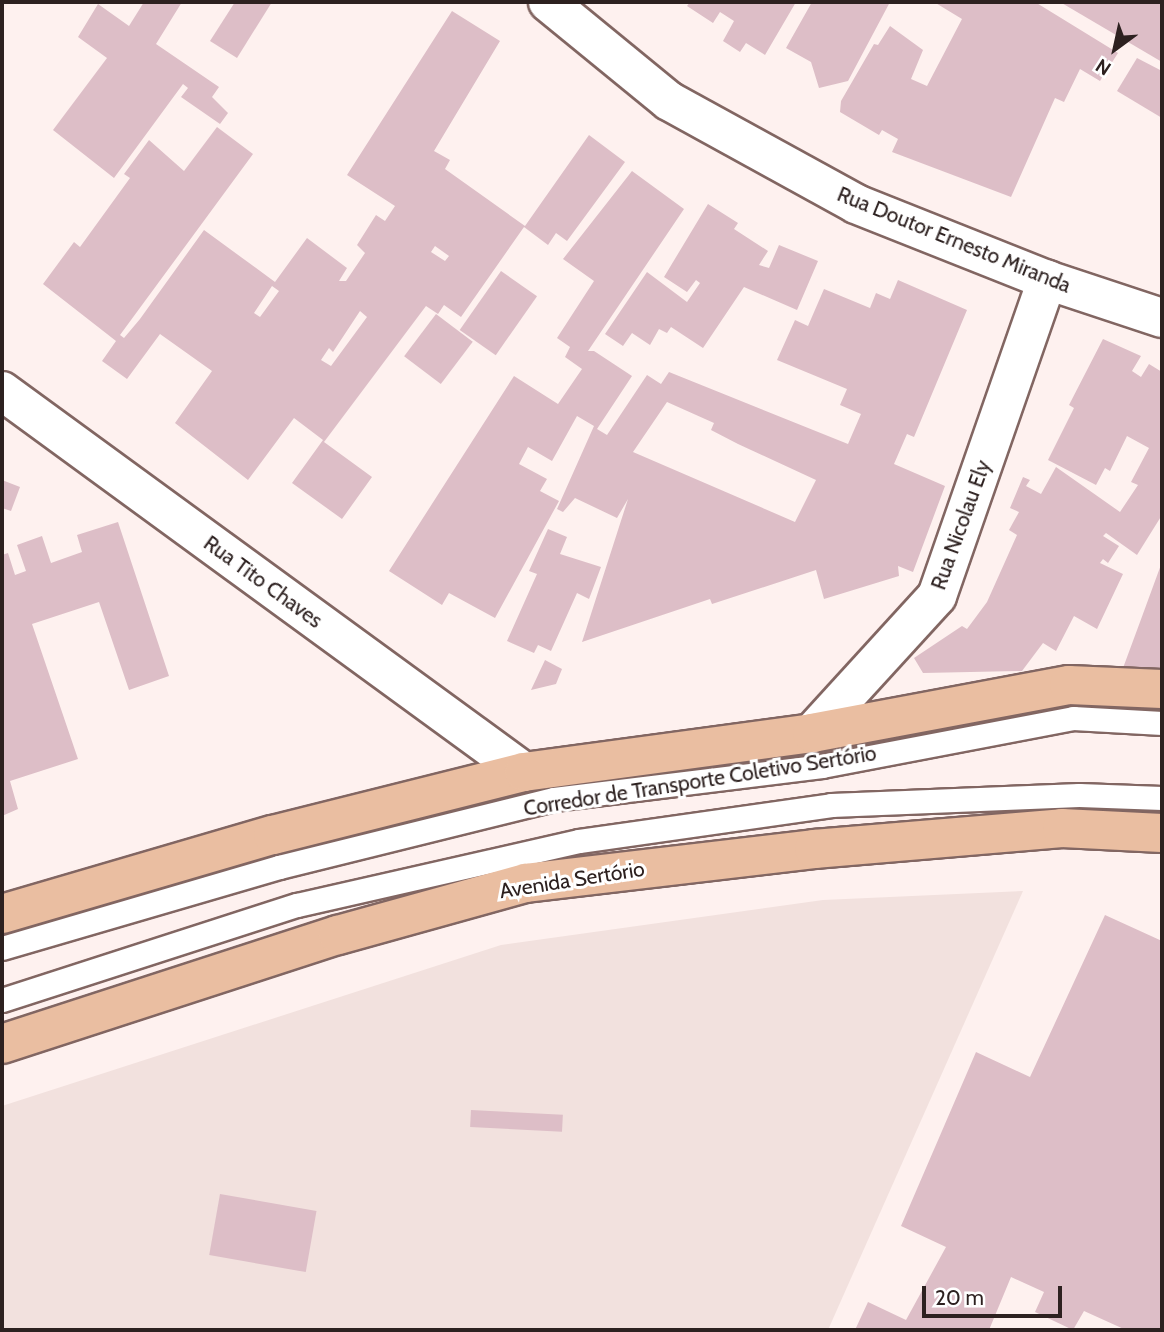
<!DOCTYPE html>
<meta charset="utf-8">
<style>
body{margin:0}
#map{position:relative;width:1164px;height:1332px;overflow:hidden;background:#fef1ef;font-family:Cabin,sans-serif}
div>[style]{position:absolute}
.built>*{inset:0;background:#f2e1de}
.building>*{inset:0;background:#ddbec7;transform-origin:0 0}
.roads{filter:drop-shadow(2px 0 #826662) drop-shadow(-2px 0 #826662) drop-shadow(0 2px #826662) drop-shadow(0 -2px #826662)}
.service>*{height:23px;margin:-11.5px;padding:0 11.5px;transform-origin:11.5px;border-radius:11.5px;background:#fff}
.minor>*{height:38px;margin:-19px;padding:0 19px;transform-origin:19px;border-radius:19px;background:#fff}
.primary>*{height:38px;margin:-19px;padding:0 19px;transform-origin:19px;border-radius:19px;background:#eabea1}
span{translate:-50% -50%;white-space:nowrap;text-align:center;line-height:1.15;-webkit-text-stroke:6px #fff;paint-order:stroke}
.street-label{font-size:21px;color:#2d2120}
.frame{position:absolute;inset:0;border:4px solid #2d2120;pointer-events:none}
.north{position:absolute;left:1080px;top:14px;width:70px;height:70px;-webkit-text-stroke:5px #fff;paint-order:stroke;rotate:213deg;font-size:19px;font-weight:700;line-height:28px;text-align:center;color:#2d2120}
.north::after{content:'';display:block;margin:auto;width:24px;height:32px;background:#2d2120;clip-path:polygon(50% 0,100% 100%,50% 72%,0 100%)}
.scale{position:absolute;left:922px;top:1286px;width:140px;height:32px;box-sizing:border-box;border:4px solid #2d2120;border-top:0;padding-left:9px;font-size:21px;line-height:24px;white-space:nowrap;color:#2d2120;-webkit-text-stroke:5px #fff;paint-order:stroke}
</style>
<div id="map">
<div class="built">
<i style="clip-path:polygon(1023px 891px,828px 1330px,2px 1330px,2px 1106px,501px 945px,823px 900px)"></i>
</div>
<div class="building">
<i style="clip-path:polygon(144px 2px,182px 2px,156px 44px,219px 87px,212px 97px,228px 113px,220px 124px,181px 97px,188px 88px,183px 84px,114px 178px,53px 130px,107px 58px,78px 37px,98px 4px,129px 26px)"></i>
<i style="clip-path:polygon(235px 2px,272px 2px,237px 58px,210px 41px)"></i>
<i style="clip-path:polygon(690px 2px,796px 2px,765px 55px,746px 43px,740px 52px,723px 41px,734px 21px,720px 12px,713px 23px,687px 6px)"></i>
<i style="clip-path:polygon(812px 2px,890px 2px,848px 81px,819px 88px,811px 62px,786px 48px)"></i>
<i style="clip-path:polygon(934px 2px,1035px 2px,1118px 53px,1100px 81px,1080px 69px,1064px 102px,1055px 98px,1011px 197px,892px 152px,898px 139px,882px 130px,879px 135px,840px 112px,841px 101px,874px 44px,878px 45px,890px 26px,923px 50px,911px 79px,927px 86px,962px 19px)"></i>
<i style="clip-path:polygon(1060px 2px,1162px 2px,1162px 62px)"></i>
<i style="clip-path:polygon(evenodd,452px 11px,500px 41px,434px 151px,450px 160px,445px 169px,525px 226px,589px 135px,625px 162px,567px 241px,556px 233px,548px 245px,524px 227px,461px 317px,444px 305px,438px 314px,426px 306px,324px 442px,372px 477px,342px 519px,292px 483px,323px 440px,294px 418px,248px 480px,175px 423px,212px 371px,160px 334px,127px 379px,102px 361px,116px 341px,43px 284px,74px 242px,80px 247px,130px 178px,124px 174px,149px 140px,184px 171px,217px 127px,253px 154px,120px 335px,124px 338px,140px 319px,204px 230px,275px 282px,307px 238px,347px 268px,339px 281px,346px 281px,365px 253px,357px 245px,376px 215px,385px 221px,395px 206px,347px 175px,452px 11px,435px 246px,449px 256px,445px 261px,431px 252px,435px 246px,452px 11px,272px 286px,279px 291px,260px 317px,254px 313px,272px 286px,452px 11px,360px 311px,367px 317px,331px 366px,321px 360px,329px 348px,333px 352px,360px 311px)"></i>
<i style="clip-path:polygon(1137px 58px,1162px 71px,1162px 118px,1117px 91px)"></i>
<i style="clip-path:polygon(evenodd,632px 171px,684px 209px,588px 351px,594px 351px,632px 376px,597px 429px,607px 435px,647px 375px,661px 384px,669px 372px,848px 444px,861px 414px,840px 405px,847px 389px,777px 360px,795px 320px,808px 326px,824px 289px,870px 308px,876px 293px,890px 299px,898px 280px,967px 310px,914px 437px,907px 434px,894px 464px,945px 486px,913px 572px,898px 566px,899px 576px,824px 599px,816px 570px,712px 604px,710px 599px,582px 642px,628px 499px,617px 518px,575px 498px,563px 512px,557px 509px,594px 426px,577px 416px,552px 461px,528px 447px,519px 464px,547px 479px,540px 491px,559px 501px,495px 618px,449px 593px,442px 605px,389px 571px,514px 376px,558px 404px,582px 369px,565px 357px,570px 347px,557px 338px,594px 281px,563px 259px,632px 171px,667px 402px,714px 423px,711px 430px,738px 444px,816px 480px,795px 522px,633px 452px,667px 402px)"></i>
<i style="clip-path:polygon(708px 204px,738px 223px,734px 229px,768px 251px,759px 265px,769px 268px,779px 245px,818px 261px,797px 310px,744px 287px,703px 348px,671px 327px,667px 333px,659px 329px,650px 345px,632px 333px,623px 346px,605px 334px,647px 272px,687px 302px,700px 283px,696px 280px,687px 292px,664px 277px)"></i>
<i style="left:501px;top:271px;width:44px;height:72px;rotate:35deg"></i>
<i style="left:436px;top:314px;width:46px;height:53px;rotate:37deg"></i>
<i style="clip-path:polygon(1103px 339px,1141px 356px,1132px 371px,1141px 377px,1149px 364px,1162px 372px,1162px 515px,1137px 555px,1106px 533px,1103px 536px,1119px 546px,1108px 563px,1103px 559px,1100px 563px,1123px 574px,1097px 629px,1074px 616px,1056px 651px,1043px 643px,1022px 671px,923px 673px,914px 658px,962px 626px,967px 629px,987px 602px,1017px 535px,1009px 530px,1019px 512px,1010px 508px,1023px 477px,1030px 480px,1026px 486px,1041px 494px,1056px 467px,1120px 512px,1138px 485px,1131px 482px,1149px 448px,1127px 436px,1110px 471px,1105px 468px,1096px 485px,1048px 460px,1074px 408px,1069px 405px)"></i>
<i style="clip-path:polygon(2px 480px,20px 487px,11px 511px,2px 508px)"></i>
<i style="clip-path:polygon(118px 522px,169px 676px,129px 690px,99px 602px,32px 624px,78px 759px,10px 781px,18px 809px,2px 816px,2px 555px,8px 553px,15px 575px,26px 571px,17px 545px,42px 536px,51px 563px,82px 552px,77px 535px)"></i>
<i style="clip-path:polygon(548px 529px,567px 537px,560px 554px,601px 567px,589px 599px,577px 593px,551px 651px,538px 645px,534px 653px,507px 641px,537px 574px,529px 571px)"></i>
<i style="clip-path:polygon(1162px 562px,1162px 673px,1123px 668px,1140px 622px)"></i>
<i style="clip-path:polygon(545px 660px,562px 669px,556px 684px,531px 690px)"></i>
<i style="clip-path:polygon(1105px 915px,1162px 941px,1162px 1330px,1126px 1330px,1084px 1311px,1073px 1330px,1035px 1312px,1044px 1292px,1011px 1277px,989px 1330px,855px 1330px,868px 1302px,906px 1320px,946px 1247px,901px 1226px,976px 1052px,1030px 1077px)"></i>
<i style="left:471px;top:1110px;width:92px;height:17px;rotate:3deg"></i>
<i style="left:220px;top:1194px;width:98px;height:62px;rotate:10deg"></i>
</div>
<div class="roads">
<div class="service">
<i style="left:2px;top:948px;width:289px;rotate:-16.3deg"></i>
<i style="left:279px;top:867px;width:283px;rotate:-13.9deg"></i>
<i style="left:554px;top:799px;width:270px;rotate:-7deg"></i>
<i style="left:822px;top:766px;width:256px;rotate:-10.8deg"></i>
<i style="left:1073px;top:718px;width:89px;rotate:3.2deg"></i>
<i style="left:2px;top:1000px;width:310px;rotate:-17.9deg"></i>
<i style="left:297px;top:905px;width:289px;rotate:-12.8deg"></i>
<i style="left:579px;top:841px;width:255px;rotate:-8.1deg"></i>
<i style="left:831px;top:805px;width:248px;rotate:-2.3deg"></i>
<i style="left:1079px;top:795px;width:83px;rotate:2.1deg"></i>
</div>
<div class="minor">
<i style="left:548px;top:2px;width:156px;rotate:39.3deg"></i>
<i style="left:669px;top:101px;width:213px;rotate:28.8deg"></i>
<i style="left:856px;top:204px;width:206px;rotate:21.7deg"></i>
<i style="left:1047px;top:280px;width:121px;rotate:18.3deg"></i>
<i style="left:2px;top:391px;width:646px;rotate:36.13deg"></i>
<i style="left:812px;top:733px;width:185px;rotate:-47.6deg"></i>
<i style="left:937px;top:596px;width:335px;rotate:-70.8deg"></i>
</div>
<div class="primary">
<i style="left:2px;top:914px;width:282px;rotate:-16.3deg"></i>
<i style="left:273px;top:835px;width:259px;rotate:-14.1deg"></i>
<i style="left:524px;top:772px;width:291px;rotate:-7.7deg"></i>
<i style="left:812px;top:733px;width:261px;rotate:-10.6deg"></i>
<i style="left:1069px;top:685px;width:93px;rotate:2.5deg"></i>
<i style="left:2px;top:1044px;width:353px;rotate:-18deg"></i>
<i style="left:338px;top:935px;width:195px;rotate:-15.5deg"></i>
<i style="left:526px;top:883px;width:290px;rotate:-6.7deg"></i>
<i style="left:814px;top:849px;width:249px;rotate:-4.8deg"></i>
<i style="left:1062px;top:828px;width:100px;rotate:2.9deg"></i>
</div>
</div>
<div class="street-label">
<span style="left:954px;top:240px;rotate:22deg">Rua Doutor Ernesto Miranda</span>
<span style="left:961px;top:525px;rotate:-70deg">Rua Nicolau Ely</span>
<span style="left:263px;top:582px;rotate:36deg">Rua Tito Chaves</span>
<span style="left:700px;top:781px;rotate:-9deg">Corredor de Transporte Coletivo Sertório</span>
<span style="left:572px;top:880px;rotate:-9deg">Avenida Sertório</span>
</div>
<div class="frame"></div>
<div class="north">N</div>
<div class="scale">20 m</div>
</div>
